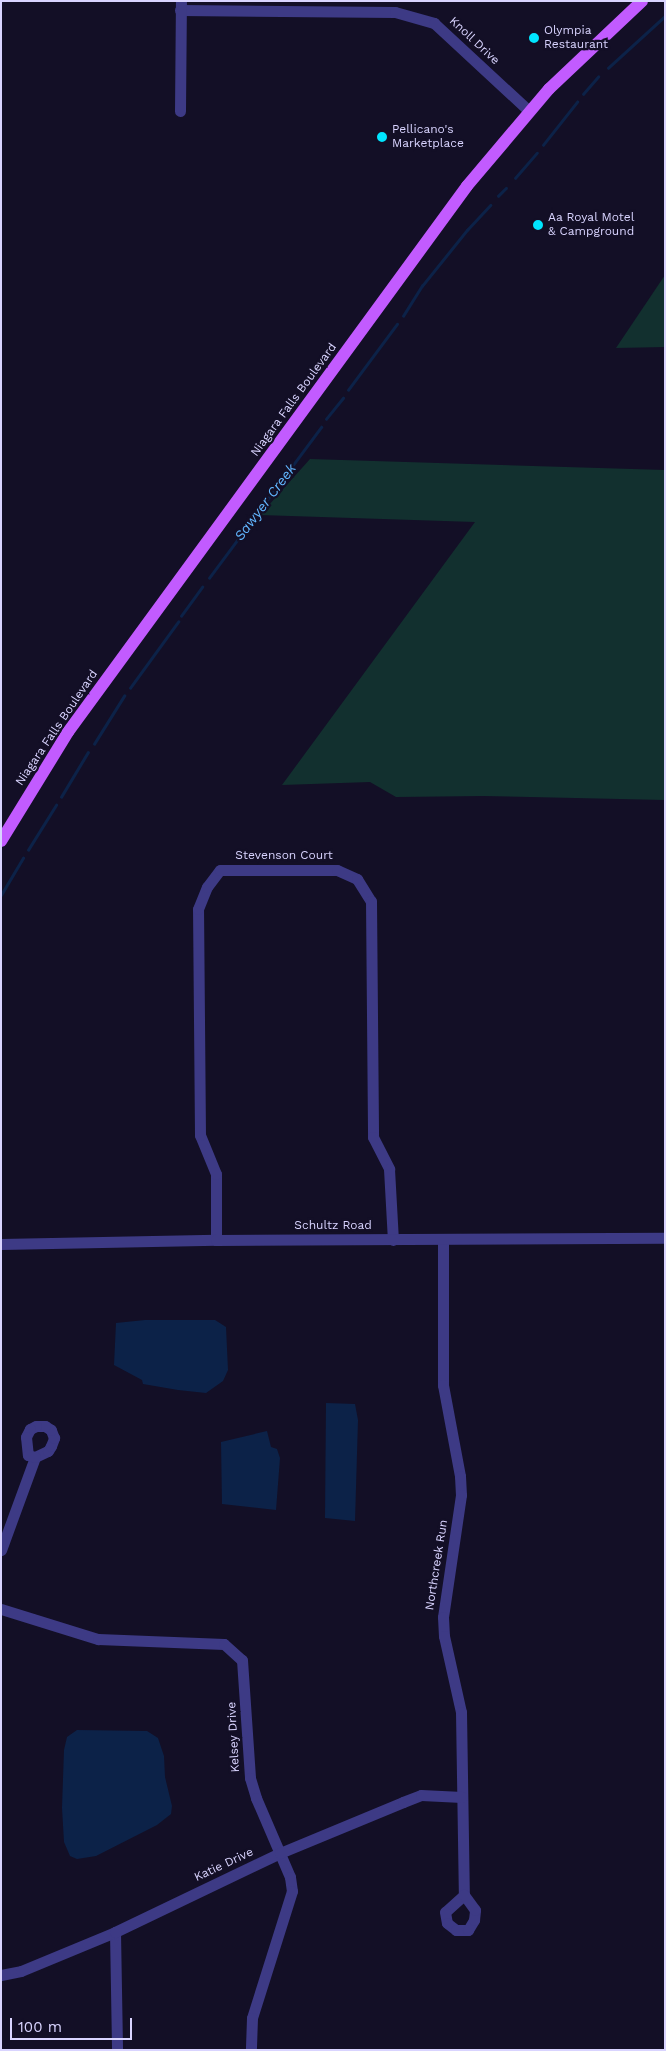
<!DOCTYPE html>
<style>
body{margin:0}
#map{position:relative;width:666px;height:2051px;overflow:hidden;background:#130f26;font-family:"Work Sans",sans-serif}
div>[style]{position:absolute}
.green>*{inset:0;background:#12302f}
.water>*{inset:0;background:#0c2248}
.stream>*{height:2.5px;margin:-1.25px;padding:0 1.25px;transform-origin:1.25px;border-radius:1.25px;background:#0c2248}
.minor>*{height:11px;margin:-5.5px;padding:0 5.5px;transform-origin:5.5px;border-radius:5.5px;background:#3d3a85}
.major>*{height:12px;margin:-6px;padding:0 6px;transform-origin:6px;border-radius:6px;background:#c25bff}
.dots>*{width:14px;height:14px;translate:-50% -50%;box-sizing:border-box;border:2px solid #130f26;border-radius:50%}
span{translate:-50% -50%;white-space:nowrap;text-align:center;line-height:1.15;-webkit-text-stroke:4.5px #130f26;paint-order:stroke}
.poi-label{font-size:12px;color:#d9d4ff}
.left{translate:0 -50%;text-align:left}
.street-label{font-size:12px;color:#d9d4ff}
.water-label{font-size:14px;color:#62b6ff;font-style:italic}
.frame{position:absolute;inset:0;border:2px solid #d9d4ff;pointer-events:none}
.scale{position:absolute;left:10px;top:2018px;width:122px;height:22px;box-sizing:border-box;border:2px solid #d9d4ff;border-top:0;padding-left:6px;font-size:15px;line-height:18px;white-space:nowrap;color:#d9d4ff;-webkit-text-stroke:4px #130f26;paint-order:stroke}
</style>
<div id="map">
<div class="green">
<i style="clip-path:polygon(665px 275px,665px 347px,616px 348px)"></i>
<i style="clip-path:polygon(310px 459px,665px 470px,665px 800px,483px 796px,396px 797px,370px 782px,282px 785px,475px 522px,260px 515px)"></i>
</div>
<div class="water">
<i style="clip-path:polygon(145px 1320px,215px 1320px,226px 1327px,228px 1370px,223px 1381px,206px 1393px,178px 1390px,143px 1384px,142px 1380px,114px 1365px,116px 1323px)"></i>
<i style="clip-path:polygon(326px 1403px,355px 1404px,358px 1420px,355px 1521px,325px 1518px)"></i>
<i style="clip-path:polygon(267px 1431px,271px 1447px,277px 1449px,280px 1458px,276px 1510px,222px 1504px,221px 1442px)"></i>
<i style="clip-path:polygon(77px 1730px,147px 1731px,158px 1738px,164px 1756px,165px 1777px,172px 1806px,171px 1814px,157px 1825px,96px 1856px,77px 1859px,70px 1856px,64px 1842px,62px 1808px,64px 1750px,67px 1737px)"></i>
</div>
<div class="stream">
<i style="left:608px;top:68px;width:77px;rotate:-42.4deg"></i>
<i style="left:583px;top:94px;width:23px;rotate:-49deg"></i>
<i style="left:543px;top:145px;width:55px;rotate:-51.7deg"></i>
<i style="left:515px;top:178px;width:33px;rotate:-49deg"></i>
<i style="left:498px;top:196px;width:11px;rotate:-45deg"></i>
<i style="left:403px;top:316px;width:36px;rotate:-58deg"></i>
<i style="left:422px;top:286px;width:72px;rotate:-51.2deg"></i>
<i style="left:467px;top:230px;width:34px;rotate:-47deg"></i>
<i style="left:348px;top:390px;width:82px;rotate:-53.4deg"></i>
<i style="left:326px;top:419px;width:27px;rotate:-51deg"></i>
<i style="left:209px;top:578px;width:188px;rotate:-53.4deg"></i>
<i style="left:181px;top:616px;width:36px;rotate:-54deg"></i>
<i style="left:130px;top:688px;width:82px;rotate:-54deg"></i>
<i style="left:94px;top:744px;width:57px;rotate:-58deg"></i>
<i style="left:61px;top:797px;width:52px;rotate:-59deg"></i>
<i style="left:28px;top:850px;width:53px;rotate:-58.1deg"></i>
<i style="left:1px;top:895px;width:43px;rotate:-59.3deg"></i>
</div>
<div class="minor">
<i style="left:180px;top:10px;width:215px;rotate:0.5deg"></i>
<i style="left:395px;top:12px;width:41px;rotate:15.8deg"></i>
<i style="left:434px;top:23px;width:129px;rotate:42.8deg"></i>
<i style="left:180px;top:111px;width:110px;rotate:-89.5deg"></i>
<i style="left:443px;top:1239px;width:146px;rotate:90deg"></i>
<i style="left:443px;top:1385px;width:93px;rotate:79.4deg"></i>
<i style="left:460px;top:1476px;width:19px;rotate:87deg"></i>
<i style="left:461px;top:1495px;width:123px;rotate:98.4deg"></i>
<i style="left:443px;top:1617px;width:19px;rotate:87deg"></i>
<i style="left:444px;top:1636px;width:78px;rotate:77.4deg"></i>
<i style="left:461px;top:1712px;width:183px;rotate:89.1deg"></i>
<i style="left:464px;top:1895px;width:25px;rotate:138deg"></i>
<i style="left:445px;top:1912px;width:11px;rotate:80deg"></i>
<i style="left:447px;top:1923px;width:11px;rotate:38deg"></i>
<i style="left:456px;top:1930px;width:12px"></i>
<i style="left:468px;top:1930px;width:12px;rotate:-59deg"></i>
<i style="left:474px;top:1920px;width:10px;rotate:-84deg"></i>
<i style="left:475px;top:1910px;width:19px;rotate:-126deg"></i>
<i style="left:216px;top:1240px;width:66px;rotate:-90deg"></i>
<i style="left:216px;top:1174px;width:42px;rotate:-112.3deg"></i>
<i style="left:200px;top:1135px;width:226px;rotate:-90.5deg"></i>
<i style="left:198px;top:909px;width:24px;rotate:-68deg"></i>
<i style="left:207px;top:887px;width:21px;rotate:-53deg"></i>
<i style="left:220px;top:870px;width:117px"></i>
<i style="left:337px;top:870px;width:22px;rotate:24deg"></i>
<i style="left:357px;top:879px;width:26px;rotate:58deg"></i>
<i style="left:371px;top:901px;width:236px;rotate:89.5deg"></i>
<i style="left:373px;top:1137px;width:36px;rotate:63deg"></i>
<i style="left:389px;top:1169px;width:71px;rotate:86.8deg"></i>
<i style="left:1px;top:1244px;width:215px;rotate:-1.1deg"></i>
<i style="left:216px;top:1240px;width:449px;rotate:-0.3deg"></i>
<i style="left:1px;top:1550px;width:99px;rotate:-69.9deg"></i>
<i style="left:35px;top:1457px;width:14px;rotate:-25deg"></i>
<i style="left:48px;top:1451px;width:6px;rotate:-59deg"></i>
<i style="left:51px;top:1446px;width:9px;rotate:-69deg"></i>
<i style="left:54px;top:1438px;width:9px;rotate:-111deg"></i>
<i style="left:51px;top:1430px;width:7px;rotate:-146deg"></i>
<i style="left:45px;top:1426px;width:9px;rotate:180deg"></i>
<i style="left:36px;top:1426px;width:7px;rotate:153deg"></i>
<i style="left:30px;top:1429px;width:9px;rotate:117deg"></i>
<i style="left:26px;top:1437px;width:18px;rotate:84deg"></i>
<i style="left:28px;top:1455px;width:7px;rotate:16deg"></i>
<i style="left:1px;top:1609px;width:102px;rotate:17.2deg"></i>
<i style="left:98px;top:1639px;width:126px;rotate:2.3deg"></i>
<i style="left:224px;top:1644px;width:24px;rotate:42deg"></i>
<i style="left:242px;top:1660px;width:118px;rotate:86.1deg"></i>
<i style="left:250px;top:1778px;width:21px;rotate:73deg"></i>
<i style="left:256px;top:1798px;width:86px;rotate:66.7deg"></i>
<i style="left:290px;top:1877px;width:14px;rotate:82deg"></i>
<i style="left:292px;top:1891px;width:133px;rotate:107.5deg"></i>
<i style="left:252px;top:2018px;width:32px;rotate:92deg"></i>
<i style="left:115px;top:1932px;width:118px;rotate:89deg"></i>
<i style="left:1px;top:1975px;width:20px;rotate:-11deg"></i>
<i style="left:21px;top:1971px;width:102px;rotate:-22.5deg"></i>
<i style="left:115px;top:1932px;width:183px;rotate:-25.6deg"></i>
<i style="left:280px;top:1853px;width:133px;rotate:-22.5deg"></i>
<i style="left:403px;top:1802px;width:19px;rotate:-21deg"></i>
<i style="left:421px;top:1795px;width:41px;rotate:2.8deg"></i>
</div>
<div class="major">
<i style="left:1px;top:841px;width:128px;rotate:-58.4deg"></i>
<i style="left:68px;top:732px;width:676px;rotate:-53.84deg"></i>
<i style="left:467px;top:186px;width:127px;rotate:-49.8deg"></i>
<i style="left:549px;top:89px;width:128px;rotate:-43.4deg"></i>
</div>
<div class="dots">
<i style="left:534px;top:38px;background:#00e5ff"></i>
<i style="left:382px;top:137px;background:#00e5ff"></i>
<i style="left:538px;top:225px;background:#00e5ff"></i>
</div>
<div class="poi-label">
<span class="left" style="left:544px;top:38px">Olympia<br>Restaurant</span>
<span class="left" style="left:392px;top:137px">Pellicano's<br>Marketplace</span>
<span class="left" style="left:548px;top:225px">Aa Royal Motel<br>&amp; Campground</span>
</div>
<div class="street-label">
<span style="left:474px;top:41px;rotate:43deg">Knoll Drive</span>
<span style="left:294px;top:400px;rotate:-54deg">Niagara Falls Boulevard</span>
<span style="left:57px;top:728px;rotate:-56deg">Niagara Falls Boulevard</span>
<span style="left:284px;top:856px">Stevenson Court</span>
<span style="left:333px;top:1226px">Schultz Road</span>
<span style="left:437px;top:1565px;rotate:-81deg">Northcreek Run</span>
<span style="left:234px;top:1737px;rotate:-93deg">Kelsey Drive</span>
<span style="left:224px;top:1865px;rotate:-25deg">Katie Drive</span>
</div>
<div class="water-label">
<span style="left:265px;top:502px;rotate:-53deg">Sawyer Creek</span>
</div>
<div class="frame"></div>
<div class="scale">100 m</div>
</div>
